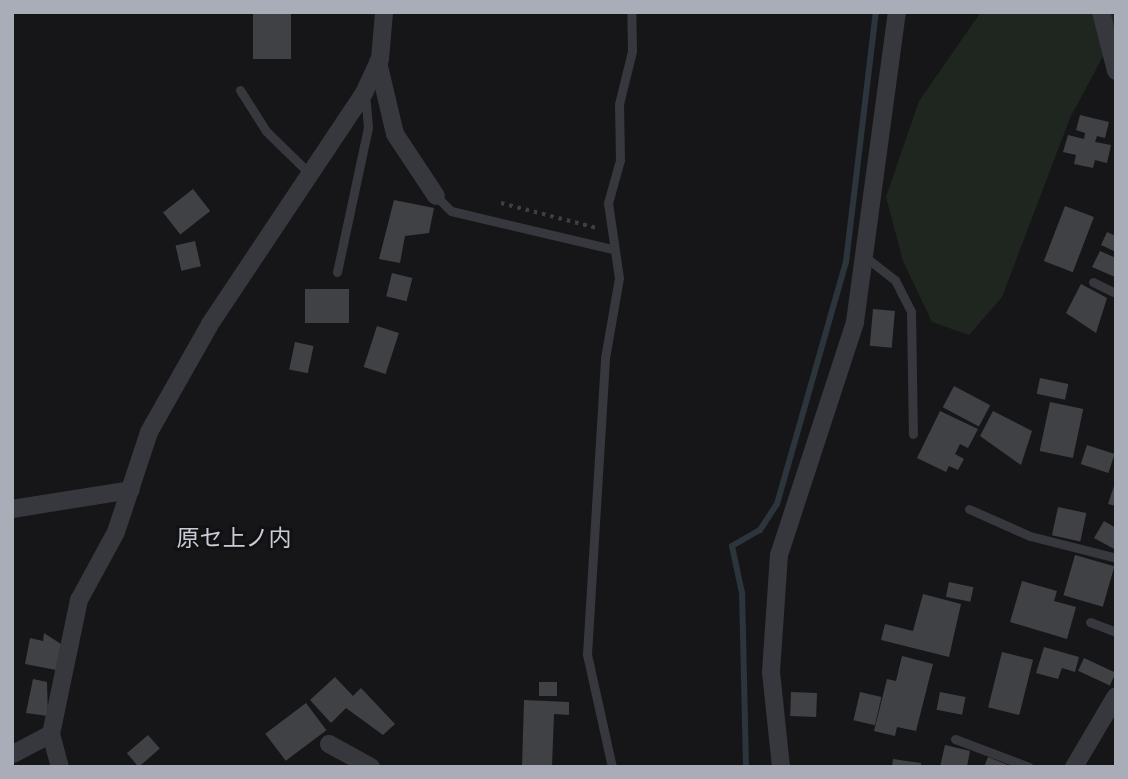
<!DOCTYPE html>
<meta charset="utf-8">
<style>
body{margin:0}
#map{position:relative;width:1128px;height:779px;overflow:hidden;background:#161618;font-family:Roboto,"Noto Sans JP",sans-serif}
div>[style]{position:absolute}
.green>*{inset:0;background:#1e261f}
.stream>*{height:6px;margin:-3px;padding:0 3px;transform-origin:3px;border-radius:3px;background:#2c353c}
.building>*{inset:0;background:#404145;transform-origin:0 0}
.path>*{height:3.5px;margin-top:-1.75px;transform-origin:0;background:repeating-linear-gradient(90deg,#3d3f44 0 3.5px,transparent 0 8.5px)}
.service>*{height:9px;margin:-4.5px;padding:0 4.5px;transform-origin:4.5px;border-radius:4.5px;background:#37383d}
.minor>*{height:18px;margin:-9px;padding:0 9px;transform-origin:9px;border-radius:9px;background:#37383d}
span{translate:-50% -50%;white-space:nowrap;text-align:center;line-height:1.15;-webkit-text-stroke:6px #111113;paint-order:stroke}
.quarter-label{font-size:23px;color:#c9ccd4}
.frame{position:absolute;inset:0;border:14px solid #a8adb8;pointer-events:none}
</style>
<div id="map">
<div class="green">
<i style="clip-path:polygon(981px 12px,1116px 12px,1116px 32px,1070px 118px,1002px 297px,969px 335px,932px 322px,903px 261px,886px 197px,919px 101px)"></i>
</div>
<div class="stream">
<i style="left:746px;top:767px;width:174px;rotate:-91.3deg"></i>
<i style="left:742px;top:593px;width:48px;rotate:-102deg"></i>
<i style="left:732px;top:546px;width:32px;rotate:-30deg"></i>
<i style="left:760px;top:530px;width:31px;rotate:-57deg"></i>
<i style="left:777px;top:504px;width:252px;rotate:-74.1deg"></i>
<i style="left:846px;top:262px;width:252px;rotate:-83.2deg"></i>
</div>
<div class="building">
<i style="left:253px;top:12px;width:38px;height:47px"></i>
<i style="clip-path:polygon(1080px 115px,1109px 122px,1105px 138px,1097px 136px,1095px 142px,1111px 145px,1107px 163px,1095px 160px,1093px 168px,1074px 164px,1076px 155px,1063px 152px,1068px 135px,1084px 139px,1085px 133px,1076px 130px)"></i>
<i style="left:193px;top:189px;width:28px;height:38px;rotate:52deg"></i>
<i style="clip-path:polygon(394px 200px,434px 208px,429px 233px,405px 236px,400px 263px,379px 259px)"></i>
<i style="left:1065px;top:206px;width:31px;height:59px;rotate:21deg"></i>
<i style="clip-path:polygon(1107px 232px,1116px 236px,1116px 252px,1101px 245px)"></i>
<i style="left:195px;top:241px;width:26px;height:20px;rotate:77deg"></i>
<i style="clip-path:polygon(1100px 251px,1116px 258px,1115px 277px,1092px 267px)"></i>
<i style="left:392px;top:273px;width:21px;height:24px;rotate:14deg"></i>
<i style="clip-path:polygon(1081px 284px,1107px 298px,1096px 333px,1066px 313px)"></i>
<i style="left:305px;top:289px;width:44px;height:34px"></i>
<i style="left:873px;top:309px;width:22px;height:37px;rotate:5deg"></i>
<i style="left:377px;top:326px;width:23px;height:43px;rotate:18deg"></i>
<i style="left:295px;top:342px;width:19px;height:28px;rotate:12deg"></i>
<i style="left:1040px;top:378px;width:29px;height:16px;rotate:12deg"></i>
<i style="left:954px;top:386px;width:41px;height:24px;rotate:28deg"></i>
<i style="left:1050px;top:402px;width:34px;height:50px;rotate:12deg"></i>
<i style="clip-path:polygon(940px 411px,978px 429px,968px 448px,960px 444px,955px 454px,964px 459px,958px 470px,949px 466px,946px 472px,917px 458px)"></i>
<i style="clip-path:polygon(993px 411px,1032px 431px,1021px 465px,980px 436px)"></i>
<i style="left:1087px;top:445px;width:29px;height:20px;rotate:18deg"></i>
<i style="clip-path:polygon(1115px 483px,1116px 483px,1116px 506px,1108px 504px)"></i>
<i style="left:1058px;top:507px;width:29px;height:29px;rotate:12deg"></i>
<i style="clip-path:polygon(1104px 521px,1116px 528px,1116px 550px,1094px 538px)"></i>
<i style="left:1075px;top:555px;width:41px;height:42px;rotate:16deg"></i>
<i style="clip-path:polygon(1022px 581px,1057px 591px,1054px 601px,1076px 607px,1067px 639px,1010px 622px)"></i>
<i style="left:949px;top:582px;width:25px;height:15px;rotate:12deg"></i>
<i style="clip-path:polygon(923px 594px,961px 604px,949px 657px,881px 640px,885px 624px,913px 631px)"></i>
<i style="clip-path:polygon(44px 633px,61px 644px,56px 670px,25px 664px,30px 638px,43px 641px)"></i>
<i style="clip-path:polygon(1044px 647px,1079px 657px,1075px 672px,1062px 668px,1058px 679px,1036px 673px)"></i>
<i style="left:1002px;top:652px;width:32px;height:57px;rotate:14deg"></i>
<i style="clip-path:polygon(902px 656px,933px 664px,916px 731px,897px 727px,895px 736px,874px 731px,887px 679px,896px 681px)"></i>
<i style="left:1084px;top:658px;width:35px;height:14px;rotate:25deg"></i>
<i style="clip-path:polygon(335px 677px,353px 696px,361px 688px,395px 724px,383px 735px,346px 708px,331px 723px,310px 700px)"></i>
<i style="clip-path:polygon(33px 679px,47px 682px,48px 716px,26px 713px)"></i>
<i style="left:539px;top:682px;width:18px;height:14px"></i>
<i style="left:791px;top:692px;width:26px;height:24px;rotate:2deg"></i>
<i style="left:860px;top:692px;width:22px;height:29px;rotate:13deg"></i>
<i style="left:940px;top:692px;width:26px;height:18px;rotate:11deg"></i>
<i style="clip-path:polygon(524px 700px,569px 702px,569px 715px,554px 714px,552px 767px,522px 767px)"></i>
<i style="left:306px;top:703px;width:34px;height:51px;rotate:53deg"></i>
<i style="left:148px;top:735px;width:18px;height:28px;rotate:49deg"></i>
<i style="clip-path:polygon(945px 745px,970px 751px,967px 767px,940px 767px)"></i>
<i style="clip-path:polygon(988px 757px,1013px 767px,984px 767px)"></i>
<i style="clip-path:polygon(893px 759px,921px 763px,921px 767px,892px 767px)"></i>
</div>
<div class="path">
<i style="left:501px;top:203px;width:99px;rotate:14.6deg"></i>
</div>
<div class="service">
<i style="left:240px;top:90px;width:49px;rotate:57.6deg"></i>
<i style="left:266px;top:131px;width:59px;rotate:44.3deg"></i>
<i style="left:436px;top:196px;width:21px;rotate:45deg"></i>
<i style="left:451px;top:211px;width:165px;rotate:13.3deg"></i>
<i style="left:864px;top:256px;width:39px;rotate:38deg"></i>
<i style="left:895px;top:280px;width:35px;rotate:63deg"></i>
<i style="left:911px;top:311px;width:123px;rotate:89.1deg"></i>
<i style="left:337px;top:272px;width:148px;rotate:-77.9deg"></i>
<i style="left:368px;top:127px;width:32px;rotate:-95deg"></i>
<i style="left:1093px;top:282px;width:25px;rotate:26deg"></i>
<i style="left:969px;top:509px;width:67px;rotate:23.9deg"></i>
<i style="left:1030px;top:536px;width:89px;rotate:14.3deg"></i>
<i style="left:1090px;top:622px;width:28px;rotate:21deg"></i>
<i style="left:955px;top:739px;width:79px;rotate:20.7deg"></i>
<i style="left:612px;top:767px;width:116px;rotate:-102.5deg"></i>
<i style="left:587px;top:654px;width:297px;rotate:-86.5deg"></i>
<i style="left:605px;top:358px;width:81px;rotate:-80.1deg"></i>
<i style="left:619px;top:278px;width:76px;rotate:-98.3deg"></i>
<i style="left:608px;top:203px;width:45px;rotate:-74.4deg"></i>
<i style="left:620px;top:160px;width:56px;rotate:-91deg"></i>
<i style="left:619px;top:104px;width:55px;rotate:-76.2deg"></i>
<i style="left:632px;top:51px;width:39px;rotate:-91deg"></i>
</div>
<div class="minor">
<i style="left:1101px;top:12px;width:61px;rotate:75.7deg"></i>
<i style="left:378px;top:62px;width:74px;rotate:76.7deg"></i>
<i style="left:395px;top:134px;width:74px;rotate:56.5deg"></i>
<i style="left:12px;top:509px;width:120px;rotate:-9.1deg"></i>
<i style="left:51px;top:734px;width:34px;rotate:75deg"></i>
<i style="left:329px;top:744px;width:48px;rotate:28.7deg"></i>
<i style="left:13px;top:754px;width:43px;rotate:-27.8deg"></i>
<i style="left:51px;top:734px;width:137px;rotate:-78.2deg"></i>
<i style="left:79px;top:600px;width:77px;rotate:-61.4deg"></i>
<i style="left:116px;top:532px;width:105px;rotate:-71.7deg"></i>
<i style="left:149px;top:432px;width:124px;rotate:-60.5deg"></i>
<i style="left:210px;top:324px;width:278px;rotate:-56.3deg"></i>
<i style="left:364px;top:93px;width:38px;rotate:-65deg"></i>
<i style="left:380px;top:59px;width:47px;rotate:-85.1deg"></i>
<i style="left:781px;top:767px;width:96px;rotate:-96deg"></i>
<i style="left:771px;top:672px;width:117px;rotate:-86.1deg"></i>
<i style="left:779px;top:555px;width:245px;rotate:-71.9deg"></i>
<i style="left:855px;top:322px;width:313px;rotate:-82.3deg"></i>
<i style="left:1074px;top:767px;width:82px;rotate:-59.4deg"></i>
</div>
<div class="quarter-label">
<span style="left:234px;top:539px">原セ上ノ内</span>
</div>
<div class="frame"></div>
</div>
